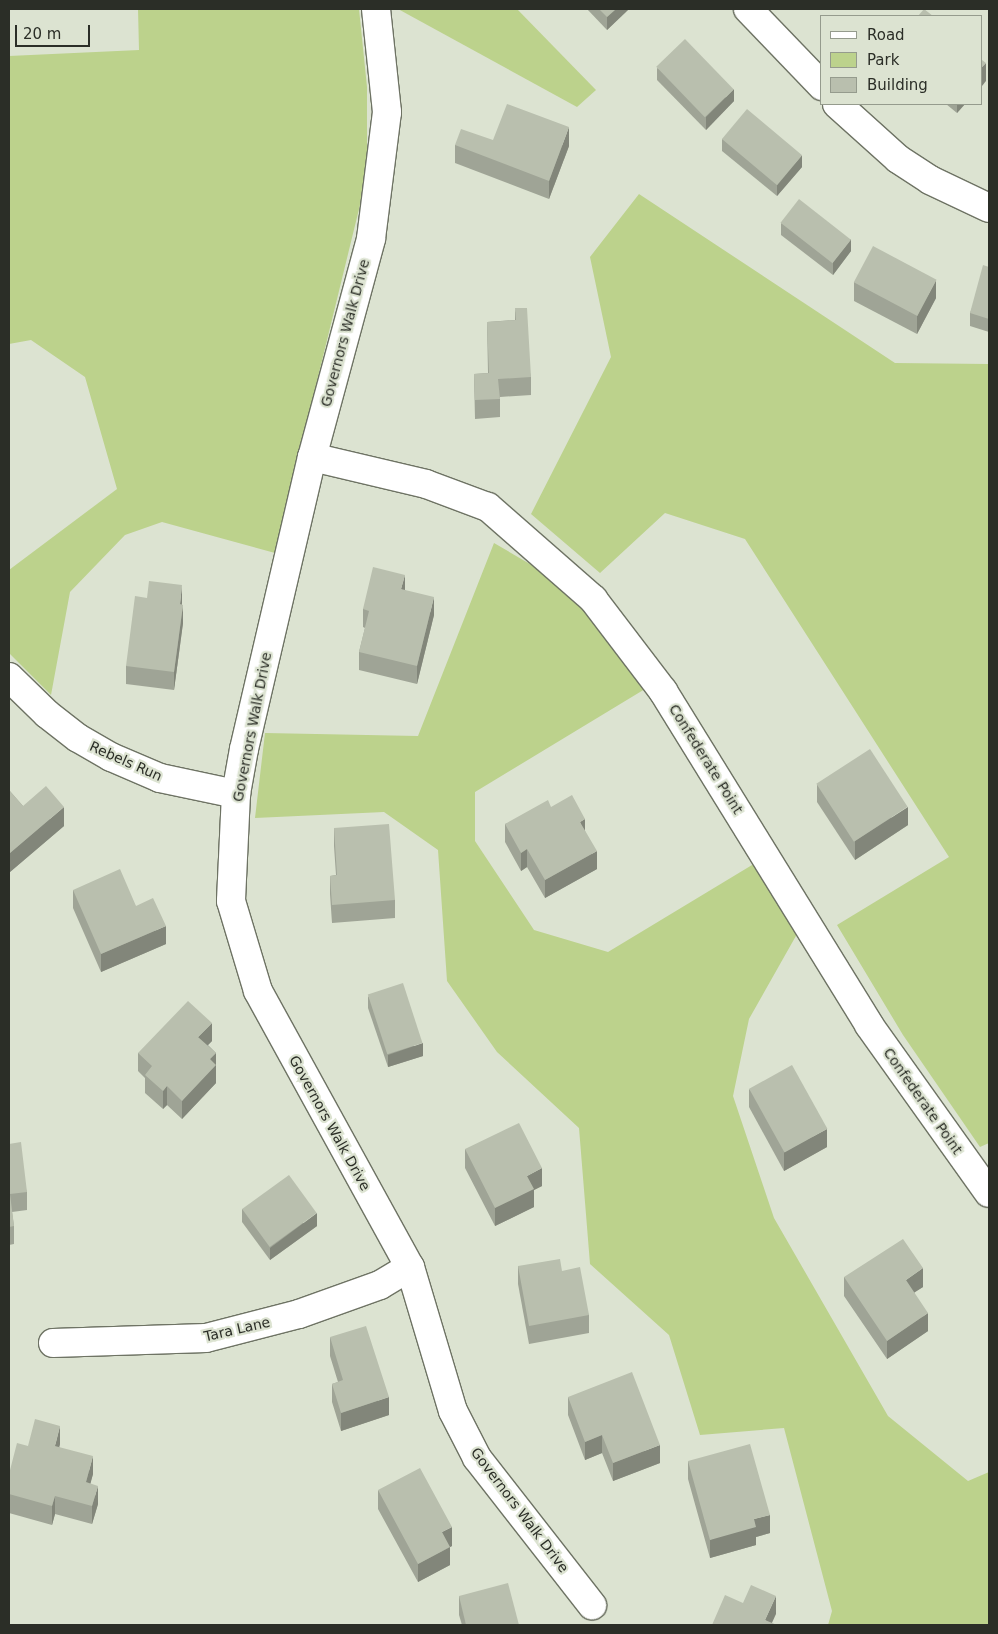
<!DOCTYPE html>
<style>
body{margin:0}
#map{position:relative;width:998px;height:1634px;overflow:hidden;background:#dce3d1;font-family:"DejaVu Sans",sans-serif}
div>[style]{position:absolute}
.green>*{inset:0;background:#bcd28c}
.roads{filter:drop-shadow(1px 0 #6e7364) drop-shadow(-1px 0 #6e7364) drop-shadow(0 1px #6e7364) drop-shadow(0 -1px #6e7364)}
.minor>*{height:28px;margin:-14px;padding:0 14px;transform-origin:14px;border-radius:14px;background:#fff}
.wall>*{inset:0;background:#9fa496}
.shaded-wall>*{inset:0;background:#82867a}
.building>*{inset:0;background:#b9bfae;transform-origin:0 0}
span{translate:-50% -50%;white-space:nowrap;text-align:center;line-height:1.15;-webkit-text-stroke:4.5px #dce3d1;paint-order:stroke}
.street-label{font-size:14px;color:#2b2e27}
.frame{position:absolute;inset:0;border:10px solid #2b2e27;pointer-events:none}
.legend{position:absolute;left:820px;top:15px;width:162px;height:90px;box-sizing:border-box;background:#dce3d1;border:1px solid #959b8d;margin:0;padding:6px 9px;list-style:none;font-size:15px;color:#2b2e27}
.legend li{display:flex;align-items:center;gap:10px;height:25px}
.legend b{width:25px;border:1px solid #959b8d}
.scale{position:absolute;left:15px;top:25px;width:75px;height:22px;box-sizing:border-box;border:2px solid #2b2e27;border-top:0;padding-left:6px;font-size:15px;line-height:18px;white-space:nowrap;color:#2b2e27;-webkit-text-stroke:4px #dce3d1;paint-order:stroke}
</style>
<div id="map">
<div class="green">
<i style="clip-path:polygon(138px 9px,359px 9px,367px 87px,367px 152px,360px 205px,275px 553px,162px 522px,125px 535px,70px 592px,51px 695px,9px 653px,9px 570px,117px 489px,85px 377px,31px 340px,9px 344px,9px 56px,139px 50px)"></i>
<i style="clip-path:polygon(398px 9px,517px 9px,596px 90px,577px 107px)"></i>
<i style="clip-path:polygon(639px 194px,895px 363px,989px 364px,989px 1143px,980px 1147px,903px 1035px,837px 925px,949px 857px,745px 539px,665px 513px,600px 573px,531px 514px,611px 357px,590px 257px)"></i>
<i style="clip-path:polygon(494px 543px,547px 574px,590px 611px,645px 689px,475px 792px,475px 841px,534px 930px,608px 952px,757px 862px,801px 927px,749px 1019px,733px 1096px,774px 1218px,888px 1416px,968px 1481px,989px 1472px,989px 1625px,828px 1625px,832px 1611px,784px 1428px,700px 1435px,669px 1335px,590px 1264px,579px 1128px,497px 1052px,447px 981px,438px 850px,384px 812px,255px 818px,265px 733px,418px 736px)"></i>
</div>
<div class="roads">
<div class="minor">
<i style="left:376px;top:9px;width:104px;rotate:83.9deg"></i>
<i style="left:387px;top:112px;width:128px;rotate:97.2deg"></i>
<i style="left:371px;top:239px;width:226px;rotate:105.1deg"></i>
<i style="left:312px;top:457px;width:300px;rotate:103.1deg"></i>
<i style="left:244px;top:749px;width:46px;rotate:100.1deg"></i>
<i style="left:236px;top:794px;width:107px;rotate:92.7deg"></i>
<i style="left:231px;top:901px;width:94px;rotate:73.3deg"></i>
<i style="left:258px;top:991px;width:315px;rotate:61.2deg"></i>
<i style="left:410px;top:1267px;width:150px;rotate:73.4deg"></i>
<i style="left:453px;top:1411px;width:53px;rotate:62.9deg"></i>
<i style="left:477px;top:1458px;width:187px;rotate:52deg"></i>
<i style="left:748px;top:9px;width:107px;rotate:46.1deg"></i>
<i style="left:837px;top:104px;width:82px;rotate:42deg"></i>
<i style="left:898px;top:159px;width:38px;rotate:33deg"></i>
<i style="left:930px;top:180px;width:65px;rotate:25.4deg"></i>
<i style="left:312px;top:457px;width:117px;rotate:13.3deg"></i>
<i style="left:426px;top:484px;width:66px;rotate:20.4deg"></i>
<i style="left:488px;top:507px;width:140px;rotate:41.2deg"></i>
<i style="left:593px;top:599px;width:116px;rotate:52.7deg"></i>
<i style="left:663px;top:691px;width:392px;rotate:58.3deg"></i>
<i style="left:869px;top:1025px;width:206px;rotate:54.5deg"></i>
<i style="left:9px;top:677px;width:53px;rotate:44.2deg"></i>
<i style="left:47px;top:714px;width:39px;rotate:38deg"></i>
<i style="left:78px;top:738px;width:38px;rotate:30deg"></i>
<i style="left:111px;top:757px;width:53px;rotate:23.2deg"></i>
<i style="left:160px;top:778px;width:78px;rotate:11.9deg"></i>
<i style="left:53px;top:1343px;width:153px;rotate:-1.9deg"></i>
<i style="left:206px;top:1338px;width:96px;rotate:-14.5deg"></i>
<i style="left:299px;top:1314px;width:86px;rotate:-19.7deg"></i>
<i style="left:380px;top:1285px;width:35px;rotate:-31deg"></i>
</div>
</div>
<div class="wall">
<i style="clip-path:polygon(587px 9px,629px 9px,607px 30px)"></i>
<i style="clip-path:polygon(657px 68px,734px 101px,706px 130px,657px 80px)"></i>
<i style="clip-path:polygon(946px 104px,965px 104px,957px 113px)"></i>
<i style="clip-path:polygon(722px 139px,802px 167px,777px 196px,722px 151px)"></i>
<i style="clip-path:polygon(493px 140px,569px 146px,549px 199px,455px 163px,455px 145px)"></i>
<i style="clip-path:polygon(781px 223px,851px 251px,833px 275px,781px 235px)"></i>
<i style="clip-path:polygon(989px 267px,989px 332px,970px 326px,970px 313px)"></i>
<i style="clip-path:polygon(854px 282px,936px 298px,917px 334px,854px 301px)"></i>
<i style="clip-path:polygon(515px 308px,531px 377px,531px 395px,500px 397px,500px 417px,475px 419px,474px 374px,488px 373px,487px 322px,515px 320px)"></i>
<i style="clip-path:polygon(405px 590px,434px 615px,417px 684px,359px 670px,359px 652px,365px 628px,363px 627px,363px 609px)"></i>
<i style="clip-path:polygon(182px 605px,183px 623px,174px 690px,126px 684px,126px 666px)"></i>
<i style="clip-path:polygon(817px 784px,908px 825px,855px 860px,817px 802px)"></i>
<i style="clip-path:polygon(9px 790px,23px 806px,64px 826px,10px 872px,9px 870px)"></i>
<i style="clip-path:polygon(551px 807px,585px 831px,597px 869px,545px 898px,527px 867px,521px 871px,505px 842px,505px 824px)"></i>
<i style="clip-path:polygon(334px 828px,395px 900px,395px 918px,332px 923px,330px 894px,330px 876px,336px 875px,334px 846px)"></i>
<i style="clip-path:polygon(73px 890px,136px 906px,166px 944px,101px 972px,73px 908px)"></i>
<i style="clip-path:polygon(368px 996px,423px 1056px,388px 1067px,368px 1008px)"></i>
<i style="clip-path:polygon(212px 1041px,208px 1045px,216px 1053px,216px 1083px,182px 1119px,167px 1105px,163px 1109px,145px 1093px,145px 1078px,138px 1071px,138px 1053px)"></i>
<i style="clip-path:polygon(749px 1089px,827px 1147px,784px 1171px,749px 1107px)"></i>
<i style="clip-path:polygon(9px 1144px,27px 1192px,27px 1210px,12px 1212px,14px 1226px,14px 1244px,9px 1245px)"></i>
<i style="clip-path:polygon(465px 1149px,542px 1186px,534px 1190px,534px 1207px,495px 1226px,465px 1168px)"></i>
<i style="clip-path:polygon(242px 1209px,317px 1226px,270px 1260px,242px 1222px)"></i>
<i style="clip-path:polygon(518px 1266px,562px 1271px,589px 1315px,589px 1333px,529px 1344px,518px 1284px)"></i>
<i style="clip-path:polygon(844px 1277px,923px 1287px,914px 1292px,928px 1331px,887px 1359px,844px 1296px)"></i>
<i style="clip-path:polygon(330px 1337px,389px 1415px,341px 1431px,332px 1402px,332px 1384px,338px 1382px,330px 1356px)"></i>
<i style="clip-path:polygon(568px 1397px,660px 1463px,613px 1481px,602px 1453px,585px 1460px,568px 1415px)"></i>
<i style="clip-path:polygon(60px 1444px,59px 1447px,93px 1474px,90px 1484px,98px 1504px,92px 1524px,55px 1514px,52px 1525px,9px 1513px,9px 1474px,28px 1446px)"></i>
<i style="clip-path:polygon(688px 1461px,770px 1533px,756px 1537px,756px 1545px,710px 1558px,688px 1479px)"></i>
<i style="clip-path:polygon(378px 1490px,452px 1546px,450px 1547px,450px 1565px,418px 1582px,378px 1509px)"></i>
<i style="clip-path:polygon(459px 1596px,519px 1625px,462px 1625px,459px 1615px)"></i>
</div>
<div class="shaded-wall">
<i style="clip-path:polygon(616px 9px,629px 9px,607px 30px,607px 17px)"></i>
<i style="clip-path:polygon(986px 63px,986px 81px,982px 86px,982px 67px)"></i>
<i style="clip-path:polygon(734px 89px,734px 101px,706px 130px,706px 117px)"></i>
<i style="clip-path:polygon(957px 104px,965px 104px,957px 113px)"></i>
<i style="clip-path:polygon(569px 127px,569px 146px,549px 199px,549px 181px)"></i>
<i style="clip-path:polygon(802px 155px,802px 167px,777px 196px,777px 184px)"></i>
<i style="clip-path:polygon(851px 239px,851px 251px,833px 275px,833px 262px)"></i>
<i style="clip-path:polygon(936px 280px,936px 298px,917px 334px,917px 316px)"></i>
<i style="clip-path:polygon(405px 575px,405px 593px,401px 589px)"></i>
<i style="clip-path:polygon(182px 585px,182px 603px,180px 623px,180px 604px)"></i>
<i style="clip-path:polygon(434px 597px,434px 615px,417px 684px,417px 666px)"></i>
<i style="clip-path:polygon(183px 605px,183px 623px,174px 690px,174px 672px)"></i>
<i style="clip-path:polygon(64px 807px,64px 826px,10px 872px,10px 853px)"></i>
<i style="clip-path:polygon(908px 807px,908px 825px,855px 860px,855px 841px)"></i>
<i style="clip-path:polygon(585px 819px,585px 837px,580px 822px)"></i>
<i style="clip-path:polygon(527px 849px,527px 867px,521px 871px,521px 853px)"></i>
<i style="clip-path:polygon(597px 851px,597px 869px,545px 898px,545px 880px)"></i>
<i style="clip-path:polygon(166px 926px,166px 944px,101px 972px,101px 954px)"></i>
<i style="clip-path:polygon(212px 1023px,212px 1041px,198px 1055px,198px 1037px)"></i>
<i style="clip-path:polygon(423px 1043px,423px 1056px,388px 1067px,388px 1055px)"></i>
<i style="clip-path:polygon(216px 1053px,216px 1083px,182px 1119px,182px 1101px,210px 1059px)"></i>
<i style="clip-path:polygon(167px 1086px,167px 1105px,163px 1109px,163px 1091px)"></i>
<i style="clip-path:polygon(827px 1129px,827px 1147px,784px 1171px,784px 1152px)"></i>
<i style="clip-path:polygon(542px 1168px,542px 1186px,534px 1190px,534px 1207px,495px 1226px,495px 1208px,527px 1176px)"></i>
<i style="clip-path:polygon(317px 1213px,317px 1226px,270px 1260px,270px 1248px)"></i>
<i style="clip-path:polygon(923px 1268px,923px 1287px,906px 1298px,906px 1280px)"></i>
<i style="clip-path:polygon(928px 1313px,928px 1331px,887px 1359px,887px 1341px)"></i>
<i style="clip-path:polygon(389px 1397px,389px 1415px,341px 1431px,341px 1413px)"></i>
<i style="clip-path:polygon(60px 1426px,60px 1444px,55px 1464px,55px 1446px)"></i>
<i style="clip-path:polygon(602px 1435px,602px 1453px,585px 1460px,585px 1442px)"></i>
<i style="clip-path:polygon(660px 1445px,660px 1463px,613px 1481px,613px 1463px)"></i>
<i style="clip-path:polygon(93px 1456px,93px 1474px,86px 1500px,86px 1482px)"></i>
<i style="clip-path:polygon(98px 1486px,98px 1504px,92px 1524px,92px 1506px)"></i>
<i style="clip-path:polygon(55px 1496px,55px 1514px,52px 1525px,52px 1506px)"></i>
<i style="clip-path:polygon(770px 1515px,770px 1533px,756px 1537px,756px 1545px,710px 1558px,710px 1540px,754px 1519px)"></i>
<i style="clip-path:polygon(452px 1527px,452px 1546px,442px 1551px,442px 1532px)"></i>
<i style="clip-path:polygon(450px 1547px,450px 1565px,418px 1582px,418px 1564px)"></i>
<i style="clip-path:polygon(776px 1596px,776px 1614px,771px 1625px,765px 1620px)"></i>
</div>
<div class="building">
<i style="clip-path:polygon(599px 9px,616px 9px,607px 17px)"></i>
<i style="clip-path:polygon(924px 9px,933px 16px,918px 16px)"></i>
<i style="left:685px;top:39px;width:70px;height:40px;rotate:46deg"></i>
<i style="clip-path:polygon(982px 60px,986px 63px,982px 67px)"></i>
<i style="clip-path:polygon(507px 104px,569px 127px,549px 181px,455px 145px,461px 129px,493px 140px)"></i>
<i style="left:747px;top:109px;width:72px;height:39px;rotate:40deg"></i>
<i style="left:799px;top:199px;width:66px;height:30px;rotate:38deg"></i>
<i style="left:873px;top:246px;width:72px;height:41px;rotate:28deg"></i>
<i style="clip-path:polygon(983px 265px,989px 267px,989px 319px,970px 313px)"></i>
<i style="clip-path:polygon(515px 308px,527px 308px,531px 377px,498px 379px,500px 399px,475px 400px,474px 374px,489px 373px,487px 322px,516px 320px)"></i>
<i style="clip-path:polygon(373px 567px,405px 575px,401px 589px,434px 597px,417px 666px,359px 652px,369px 611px,363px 609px)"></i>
<i style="clip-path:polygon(149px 581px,182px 585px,180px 604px,183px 605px,174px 672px,126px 666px,135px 596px,147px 598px)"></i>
<i style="left:870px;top:749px;width:69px;height:64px;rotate:57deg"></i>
<i style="clip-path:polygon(46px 786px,64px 807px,10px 853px,9px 852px,9px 790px,23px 806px)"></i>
<i style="clip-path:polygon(572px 795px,585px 819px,580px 822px,597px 851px,545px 880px,527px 849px,521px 853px,505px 824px,548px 800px,551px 807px)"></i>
<i style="clip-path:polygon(389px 824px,395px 900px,332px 905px,330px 876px,337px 875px,334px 828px)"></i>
<i style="clip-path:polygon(120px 869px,136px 906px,153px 898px,166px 926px,101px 954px,73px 890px)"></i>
<i style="left:403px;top:983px;width:63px;height:37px;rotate:72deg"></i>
<i style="clip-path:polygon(188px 1001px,212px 1023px,198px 1037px,216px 1053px,210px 1059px,216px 1065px,182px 1101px,167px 1086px,163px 1091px,145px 1075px,152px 1066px,138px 1053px)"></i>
<i style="left:792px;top:1065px;width:73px;height:49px;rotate:61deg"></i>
<i style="clip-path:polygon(519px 1123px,542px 1168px,527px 1176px,534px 1189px,495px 1208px,465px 1149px)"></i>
<i style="clip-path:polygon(21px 1142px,27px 1192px,10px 1194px,14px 1226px,9px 1227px,9px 1144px)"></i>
<i style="left:289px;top:1175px;width:47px;height:58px;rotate:54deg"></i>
<i style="clip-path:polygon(903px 1239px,923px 1268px,906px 1280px,928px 1313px,887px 1341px,844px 1277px)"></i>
<i style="clip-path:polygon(560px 1259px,562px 1271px,580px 1267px,589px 1315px,529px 1326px,518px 1266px)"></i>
<i style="clip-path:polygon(366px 1326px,389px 1397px,341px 1413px,332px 1384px,343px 1380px,330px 1337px)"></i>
<i style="clip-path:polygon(632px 1372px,660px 1445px,613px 1463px,602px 1435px,585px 1442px,568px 1397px)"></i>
<i style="clip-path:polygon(35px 1419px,60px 1426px,55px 1446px,93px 1456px,86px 1482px,98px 1486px,92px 1506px,55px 1496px,52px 1506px,9px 1494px,9px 1474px,17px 1443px,28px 1446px)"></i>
<i style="clip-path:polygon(750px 1444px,770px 1515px,754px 1519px,756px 1527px,710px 1540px,688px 1461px)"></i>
<i style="clip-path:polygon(420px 1468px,452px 1527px,442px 1532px,450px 1547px,418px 1564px,378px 1490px)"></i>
<i style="clip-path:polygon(508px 1583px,519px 1625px,466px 1625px,459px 1596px)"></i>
<i style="clip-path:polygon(751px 1585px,776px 1596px,765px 1620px,777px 1625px,712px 1625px,725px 1595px,743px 1603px)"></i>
</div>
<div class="street-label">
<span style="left:345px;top:333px;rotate:-75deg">Governors Walk Drive</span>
<span style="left:252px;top:727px;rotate:-79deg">Governors Walk Drive</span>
<span style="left:706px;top:759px;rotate:58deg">Confederate Point</span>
<span style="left:126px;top:761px;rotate:24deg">Rebels Run</span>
<span style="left:923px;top:1101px;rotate:55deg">Confederate Point</span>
<span style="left:330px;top:1123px;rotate:61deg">Governors Walk Drive</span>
<span style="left:237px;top:1329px;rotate:-13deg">Tara Lane</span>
<span style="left:520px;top:1510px;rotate:53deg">Governors Walk Drive</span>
</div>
<div class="frame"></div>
<ul class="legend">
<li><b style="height:6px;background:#fff"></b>Road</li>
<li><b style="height:14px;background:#bcd28c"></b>Park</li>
<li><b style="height:14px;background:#b9bfae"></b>Building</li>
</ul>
<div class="scale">20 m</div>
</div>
